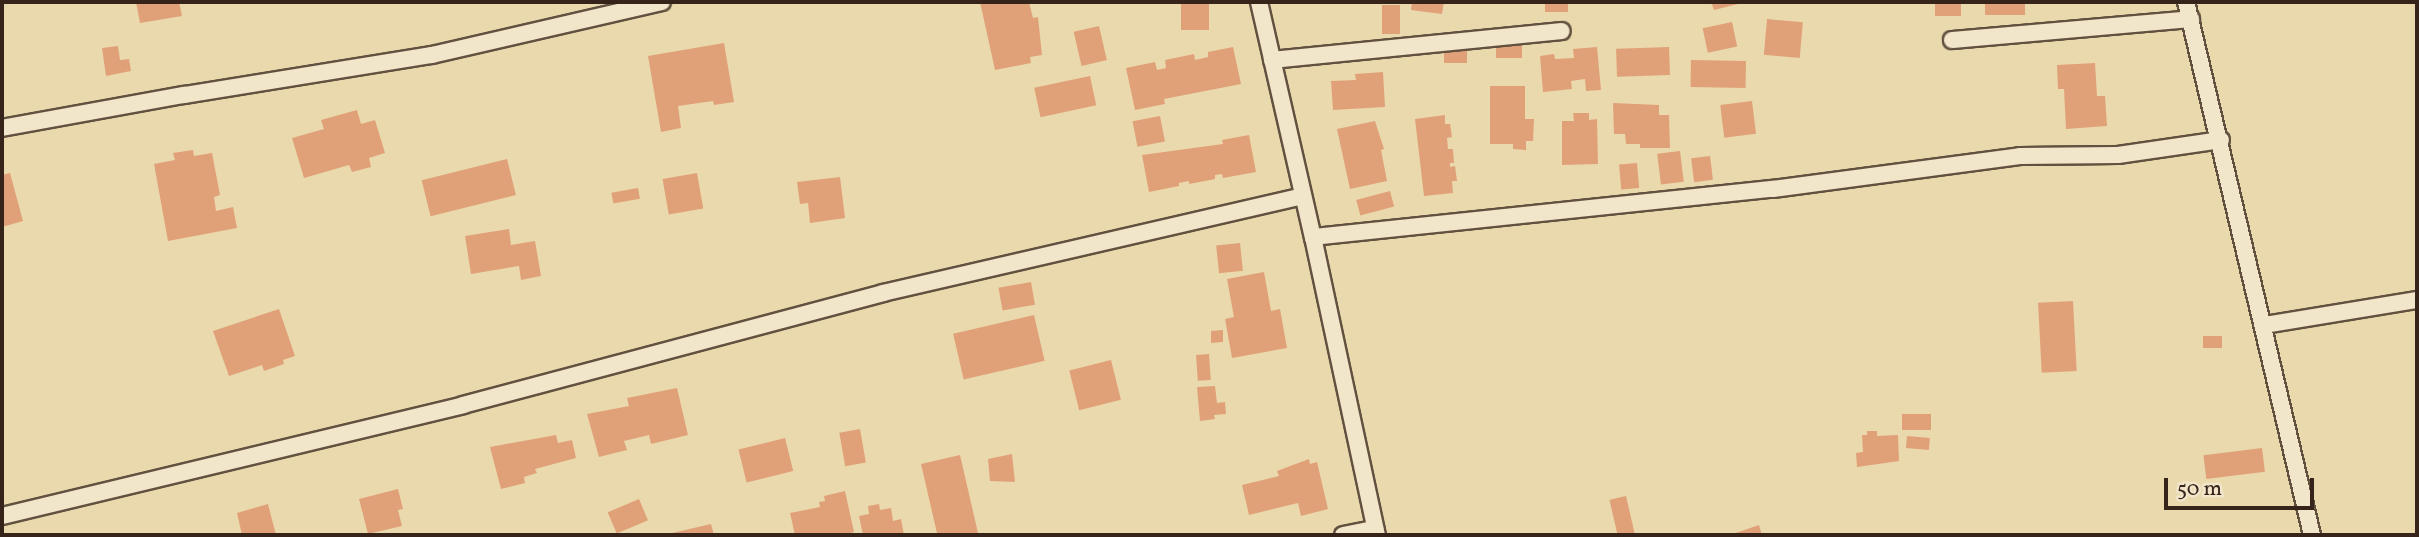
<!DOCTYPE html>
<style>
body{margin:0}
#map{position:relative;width:2419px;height:537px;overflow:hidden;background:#ead9ad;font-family:Vollkorn,serif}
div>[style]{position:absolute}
.building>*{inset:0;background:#e1a178;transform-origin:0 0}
.roads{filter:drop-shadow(2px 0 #635140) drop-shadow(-2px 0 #635140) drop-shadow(0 2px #635140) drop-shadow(0 -2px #635140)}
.minor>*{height:16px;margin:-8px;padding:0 8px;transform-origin:8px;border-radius:8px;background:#f1e6ca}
span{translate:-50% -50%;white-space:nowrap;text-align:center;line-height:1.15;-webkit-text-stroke:5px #f1e6ca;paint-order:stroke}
.frame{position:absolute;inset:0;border:4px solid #36241b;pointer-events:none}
.scale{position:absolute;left:2164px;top:478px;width:150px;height:32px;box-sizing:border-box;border:4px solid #36241b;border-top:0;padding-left:9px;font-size:21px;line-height:24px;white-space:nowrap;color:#36241b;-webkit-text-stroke:5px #f1e6ca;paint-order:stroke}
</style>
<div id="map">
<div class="building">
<i style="clip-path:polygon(136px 2px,179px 2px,182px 16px,140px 23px)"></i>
<i style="clip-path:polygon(980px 2px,1029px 2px,1033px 18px,1038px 17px,1042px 55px,1030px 57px,1031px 63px,995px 70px)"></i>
<i style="left:1181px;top:2px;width:28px;height:28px"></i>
<i style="clip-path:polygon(1412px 2px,1444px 2px,1442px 14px,1411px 10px)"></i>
<i style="left:1545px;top:2px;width:23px;height:10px"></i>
<i style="clip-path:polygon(1711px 2px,1742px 2px,1742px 3px,1714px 10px)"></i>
<i style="left:1935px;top:2px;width:26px;height:14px"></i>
<i style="left:1985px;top:2px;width:40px;height:13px"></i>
<i style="left:1382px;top:5px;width:18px;height:29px"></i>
<i style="left:1767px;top:19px;width:36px;height:36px;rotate:5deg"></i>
<i style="left:1732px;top:22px;width:25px;height:30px;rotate:78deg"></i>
<i style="left:1099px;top:26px;width:35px;height:26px;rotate:77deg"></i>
<i style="clip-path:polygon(724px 43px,734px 102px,714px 105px,713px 101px,678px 106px,681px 128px,661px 132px,648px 56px)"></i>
<i style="left:1522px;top:44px;width:14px;height:26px;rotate:90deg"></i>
<i style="clip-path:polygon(118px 46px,120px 60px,129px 59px,131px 71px,106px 76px,102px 48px)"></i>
<i style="clip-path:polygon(1233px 47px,1241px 84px,1164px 99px,1165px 104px,1135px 110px,1126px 68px,1155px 62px,1157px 70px,1166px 68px,1165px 60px,1194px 54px,1195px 60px,1208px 57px,1208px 52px)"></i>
<i style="clip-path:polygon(1597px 47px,1601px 90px,1586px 91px,1585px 79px,1571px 81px,1572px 89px,1543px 92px,1540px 56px,1554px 54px,1555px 59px,1574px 58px,1573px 49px)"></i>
<i style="left:1669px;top:47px;width:28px;height:53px;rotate:88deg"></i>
<i style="left:1444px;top:50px;width:23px;height:13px"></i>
<i style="left:1691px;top:60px;width:55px;height:27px;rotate:1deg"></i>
<i style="clip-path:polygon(2095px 63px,2097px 96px,2105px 96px,2107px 126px,2066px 129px,2064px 89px,2058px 89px,2057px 65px)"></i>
<i style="clip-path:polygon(1383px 72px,1385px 107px,1333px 110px,1331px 81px,1356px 80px,1355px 74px)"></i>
<i style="left:1090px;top:76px;width:30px;height:57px;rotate:78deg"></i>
<i style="clip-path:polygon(1490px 86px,1525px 86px,1525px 119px,1534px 119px,1533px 141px,1526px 141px,1526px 150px,1513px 149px,1513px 144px,1490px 144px)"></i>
<i style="left:1752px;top:101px;width:33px;height:32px;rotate:83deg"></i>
<i style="clip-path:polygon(1613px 103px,1659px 105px,1659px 115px,1669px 115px,1670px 148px,1640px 148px,1640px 144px,1626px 144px,1625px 134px,1614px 134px)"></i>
<i style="clip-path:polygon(357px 110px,361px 124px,375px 120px,385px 153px,369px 158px,371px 167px,352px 172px,349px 165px,304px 178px,292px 138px,324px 129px,321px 120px)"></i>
<i style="clip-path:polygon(1573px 113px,1589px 113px,1589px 120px,1597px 119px,1598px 164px,1562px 165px,1562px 121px,1574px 121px)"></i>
<i style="clip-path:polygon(1445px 115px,1445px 124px,1450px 124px,1452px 137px,1447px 138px,1448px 149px,1453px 149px,1454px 163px,1450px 163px,1450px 167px,1455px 166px,1457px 181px,1452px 181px,1453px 193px,1424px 196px,1415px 119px)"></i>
<i style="left:1160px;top:116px;width:26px;height:28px;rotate:79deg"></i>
<i style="clip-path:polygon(1375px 121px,1384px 149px,1381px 150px,1387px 181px,1350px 189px,1337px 129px)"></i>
<i style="clip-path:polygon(1249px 135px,1256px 172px,1223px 178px,1222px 174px,1215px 175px,1215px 179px,1189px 184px,1189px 181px,1179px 183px,1179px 186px,1149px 192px,1142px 155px,1223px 144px,1222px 140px)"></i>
<i style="clip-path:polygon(193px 150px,194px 156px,212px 153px,220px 195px,214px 197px,216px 211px,233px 207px,237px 228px,168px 241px,154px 164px,175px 160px,173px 153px)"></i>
<i style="left:1680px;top:151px;width:31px;height:23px;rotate:83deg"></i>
<i style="left:1710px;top:156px;width:24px;height:19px;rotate:83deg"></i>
<i style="left:507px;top:159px;width:37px;height:88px;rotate:76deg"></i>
<i style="left:1637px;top:163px;width:25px;height:18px;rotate:85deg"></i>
<i style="clip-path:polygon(10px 173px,23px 221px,2px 227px,2px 175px)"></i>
<i style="left:697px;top:173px;width:36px;height:35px;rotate:80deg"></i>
<i style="clip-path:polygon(840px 177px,845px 218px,810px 223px,808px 203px,800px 204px,797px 182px)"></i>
<i style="left:638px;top:188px;width:11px;height:27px;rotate:80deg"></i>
<i style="left:1390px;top:191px;width:16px;height:35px;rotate:75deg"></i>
<i style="clip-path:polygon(509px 229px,511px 245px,535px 241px,541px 276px,521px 280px,519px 266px,471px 274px,465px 236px)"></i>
<i style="left:1240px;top:243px;width:28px;height:24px;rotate:84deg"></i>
<i style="clip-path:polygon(1264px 272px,1271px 311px,1280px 309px,1287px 348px,1232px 358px,1225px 319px,1234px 317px,1227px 279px)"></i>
<i style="left:1031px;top:282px;width:23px;height:33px;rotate:80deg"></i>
<i style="left:2073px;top:301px;width:70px;height:35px;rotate:87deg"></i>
<i style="clip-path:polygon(279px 309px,295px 356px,283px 360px,284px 364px,264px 371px,262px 365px,229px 376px,213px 331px)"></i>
<i style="left:1034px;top:315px;width:47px;height:83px;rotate:77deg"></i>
<i style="clip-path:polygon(1223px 330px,1223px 342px,1211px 343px,1211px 331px)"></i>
<i style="left:2222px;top:336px;width:12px;height:19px;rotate:90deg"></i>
<i style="left:1209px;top:354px;width:26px;height:13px;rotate:86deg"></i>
<i style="left:1111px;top:360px;width:41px;height:43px;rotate:76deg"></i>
<i style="clip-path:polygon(1215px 386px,1217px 403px,1225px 402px,1226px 414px,1214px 415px,1215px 419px,1200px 421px,1197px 387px)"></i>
<i style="clip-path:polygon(677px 388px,688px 435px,651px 444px,649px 435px,624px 441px,627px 450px,599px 457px,587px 414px,629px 406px,627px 398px)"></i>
<i style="left:1931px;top:414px;width:16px;height:29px;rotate:90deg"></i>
<i style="left:860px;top:429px;width:34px;height:21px;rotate:80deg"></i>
<i style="clip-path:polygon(1867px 431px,1877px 431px,1877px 436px,1898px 435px,1899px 461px,1857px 467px,1856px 453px,1863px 452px,1862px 435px,1867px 435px)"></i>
<i style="clip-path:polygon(556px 435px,558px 443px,572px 440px,576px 458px,535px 469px,537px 473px,524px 477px,525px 483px,501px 489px,490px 447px)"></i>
<i style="left:1907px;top:436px;width:23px;height:12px;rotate:5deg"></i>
<i style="left:785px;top:438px;width:34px;height:48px;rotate:76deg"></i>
<i style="left:2262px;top:448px;width:24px;height:59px;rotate:83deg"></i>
<i style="clip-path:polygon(1012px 454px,1015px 482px,990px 481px,988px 459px)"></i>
<i style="left:960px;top:455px;width:82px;height:40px;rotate:77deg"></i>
<i style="clip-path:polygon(1309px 459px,1310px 464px,1317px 462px,1328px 509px,1301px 516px,1298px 503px,1249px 515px,1242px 485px,1279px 476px,1277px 471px)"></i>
<i style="clip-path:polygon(398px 489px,403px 509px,398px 510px,402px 526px,368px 534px,359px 499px)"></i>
<i style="clip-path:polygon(845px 491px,854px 532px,842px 535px,795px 535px,790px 513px,820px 507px,819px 502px,825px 501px,824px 496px)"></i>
<i style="left:1626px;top:496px;width:40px;height:17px;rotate:77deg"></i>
<i style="left:639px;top:499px;width:23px;height:34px;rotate:67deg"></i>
<i style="clip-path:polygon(268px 504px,276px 535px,242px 535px,237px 513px)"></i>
<i style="clip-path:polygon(879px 504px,880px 510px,891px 508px,893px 521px,901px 519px,904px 535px,863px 535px,859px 516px,869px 514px,868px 506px)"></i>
<i style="clip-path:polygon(711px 524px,714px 535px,668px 535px,668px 534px)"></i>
<i style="clip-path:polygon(1759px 525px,1762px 535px,1730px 535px)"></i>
</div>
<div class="roads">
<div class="minor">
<i style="left:1259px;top:2px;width:241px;rotate:77.1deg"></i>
<i style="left:1313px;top:237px;width:305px;rotate:77.9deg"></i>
<i style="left:2186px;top:2px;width:548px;rotate:76.7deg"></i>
<i style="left:1952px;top:40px;width:240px;rotate:-5deg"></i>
<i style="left:1272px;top:60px;width:291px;rotate:-5.7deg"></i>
<i style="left:2px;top:128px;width:185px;rotate:-10.3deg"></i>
<i style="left:184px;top:95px;width:251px;rotate:-9.2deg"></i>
<i style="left:432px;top:55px;width:236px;rotate:-13deg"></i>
<i style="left:1313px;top:237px;width:462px;rotate:-6deg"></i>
<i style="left:1773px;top:189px;width:249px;rotate:-7.6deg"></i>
<i style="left:2020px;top:156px;width:98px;rotate:-0.6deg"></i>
<i style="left:2118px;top:155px;width:104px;rotate:-8.3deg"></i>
<i style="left:2264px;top:325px;width:155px;rotate:-9.3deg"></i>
<i style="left:2px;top:516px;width:474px;rotate:-13.5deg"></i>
<i style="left:463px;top:405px;width:435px;rotate:-14.9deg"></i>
<i style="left:883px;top:293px;width:431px;rotate:-13deg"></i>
<i style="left:1343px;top:535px;width:33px;rotate:-11deg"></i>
</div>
</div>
<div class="frame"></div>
<div class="scale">50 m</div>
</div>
